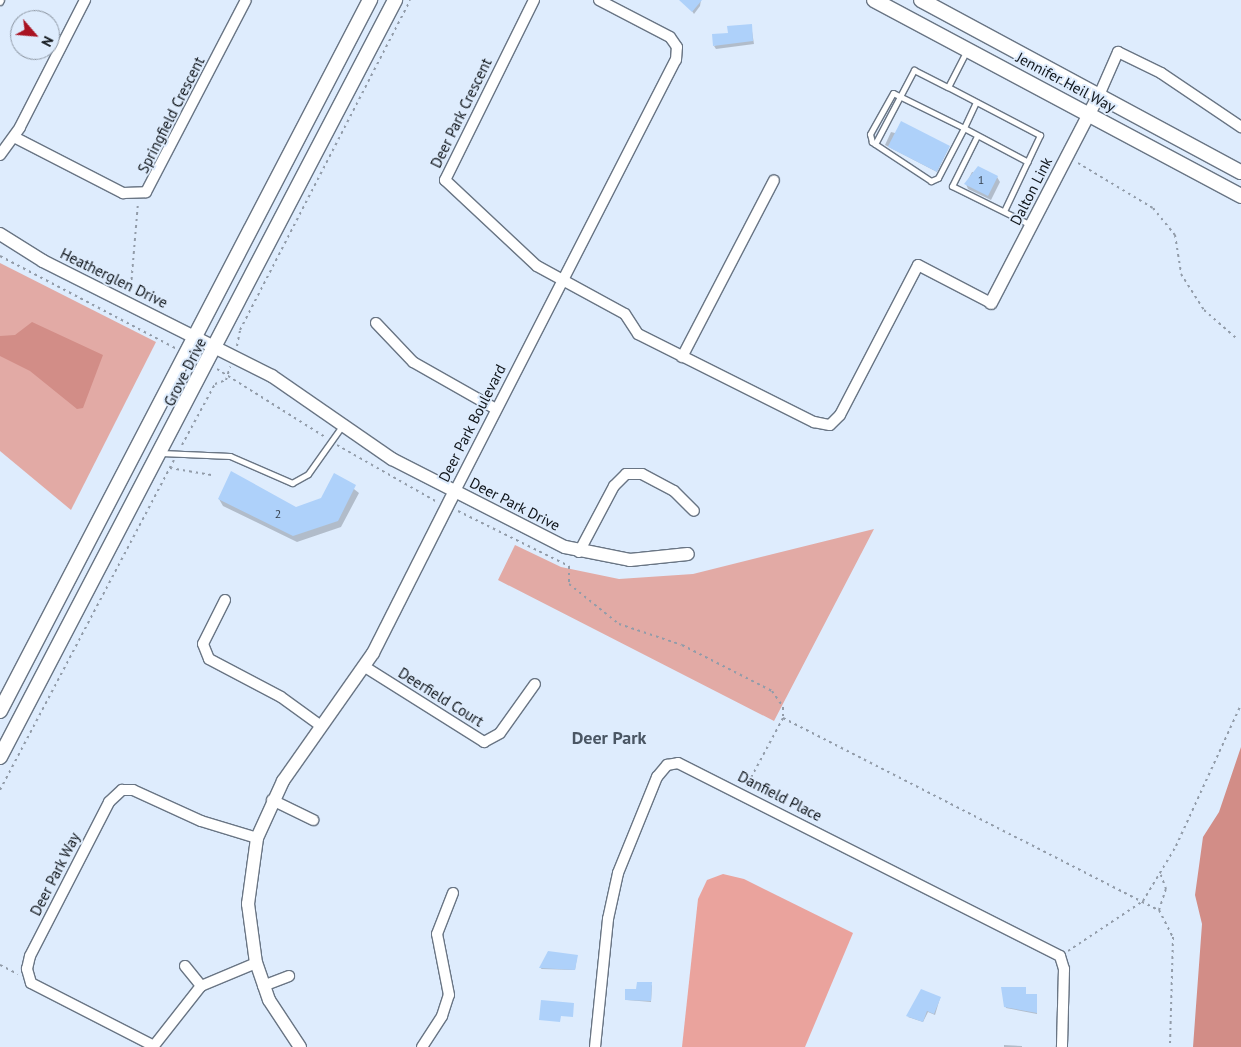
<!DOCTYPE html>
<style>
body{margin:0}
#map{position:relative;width:1241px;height:1047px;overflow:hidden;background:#deecfd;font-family:"PT Sans",sans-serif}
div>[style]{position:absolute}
.green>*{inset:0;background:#e2aaa5}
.forest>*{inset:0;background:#eaa39d}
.water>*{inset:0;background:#d28d87}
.shadow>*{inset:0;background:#0003}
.building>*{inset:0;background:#aed1fa;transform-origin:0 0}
.path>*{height:2px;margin-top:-1px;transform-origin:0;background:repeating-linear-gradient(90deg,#929ca9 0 2.5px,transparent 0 6.5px)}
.roads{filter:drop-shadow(1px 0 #697584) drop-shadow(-1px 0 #697584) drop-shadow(0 1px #697584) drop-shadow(0 -1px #697584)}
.service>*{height:5px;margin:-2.5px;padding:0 2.5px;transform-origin:2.5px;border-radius:2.5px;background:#fff}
.minor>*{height:10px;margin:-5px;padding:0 5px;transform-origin:5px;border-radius:5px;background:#fff}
.tertiary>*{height:12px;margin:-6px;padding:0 6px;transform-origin:6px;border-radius:6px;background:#fff}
.secondary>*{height:14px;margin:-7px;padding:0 7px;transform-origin:7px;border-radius:7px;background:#fff}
span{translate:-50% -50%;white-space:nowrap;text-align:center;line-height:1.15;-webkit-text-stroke:4px #deecfd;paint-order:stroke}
.number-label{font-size:12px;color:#364250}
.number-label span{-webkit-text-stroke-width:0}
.street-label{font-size:15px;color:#0e1318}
.quarter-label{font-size:18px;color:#4a5664;font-weight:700}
.north{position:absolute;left:10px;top:10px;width:50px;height:50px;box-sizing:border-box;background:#deecfd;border:1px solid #8b95a1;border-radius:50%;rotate:117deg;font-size:14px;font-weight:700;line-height:20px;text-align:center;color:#0e1318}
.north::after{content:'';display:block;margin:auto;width:18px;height:22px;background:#a91322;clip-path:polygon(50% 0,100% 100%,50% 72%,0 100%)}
</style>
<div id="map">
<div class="green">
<i style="clip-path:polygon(0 263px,156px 342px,71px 510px,0 451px)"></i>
<i style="clip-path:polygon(874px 529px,774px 721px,498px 580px,515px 545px,561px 567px,619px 579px,693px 574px)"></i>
</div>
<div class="forest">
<i style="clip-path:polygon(723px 874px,744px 879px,853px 933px,805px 1047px,682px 1047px,698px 899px,707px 880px)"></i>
</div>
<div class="water">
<i style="clip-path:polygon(32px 322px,103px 355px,83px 408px,77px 409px,30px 371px,0 356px,0 336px,15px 335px)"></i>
<i style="clip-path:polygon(1241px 747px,1241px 1047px,1193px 1047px,1202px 924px,1195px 895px,1203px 837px,1219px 812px)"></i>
</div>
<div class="shadow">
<i style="clip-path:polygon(684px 0,701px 0,700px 6px,694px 14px)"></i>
<i style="clip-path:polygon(751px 25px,754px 44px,716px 49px,714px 46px)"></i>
<i style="clip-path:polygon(891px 132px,949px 147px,937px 172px,885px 145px)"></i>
<i style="clip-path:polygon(972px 172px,997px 177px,1000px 182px,991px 200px,968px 189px,966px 184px)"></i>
<i style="clip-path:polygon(335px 474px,359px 493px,341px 527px,297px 542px,223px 506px,219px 499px,296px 508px,322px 499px)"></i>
<i style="clip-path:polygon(548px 952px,577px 957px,575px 970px,541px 969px)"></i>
<i style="clip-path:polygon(652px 985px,651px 1002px,627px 1000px,637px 991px)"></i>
<i style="clip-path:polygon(1003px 988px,1026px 988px,1026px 995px,1037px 996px,1037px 1014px,1006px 1008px)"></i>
<i style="clip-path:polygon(940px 998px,935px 1015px,928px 1012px,923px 1022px,908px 1017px)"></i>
<i style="clip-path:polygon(1004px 1045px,1022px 1046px,1022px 1047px,1004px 1047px)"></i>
</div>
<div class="building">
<i style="clip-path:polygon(679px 0,702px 0,692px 12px)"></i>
<i style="clip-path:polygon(752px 24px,753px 41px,713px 46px,712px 34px,728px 33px,727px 26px)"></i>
<i style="left:901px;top:121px;width:55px;height:29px;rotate:27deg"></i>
<i style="clip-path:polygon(978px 166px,998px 176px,988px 196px,964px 184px)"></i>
<i style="clip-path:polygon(231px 471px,296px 507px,321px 498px,334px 473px,356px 485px,338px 521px,293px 536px,218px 499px)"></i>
<i style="clip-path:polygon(548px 951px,578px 955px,575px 970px,539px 968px)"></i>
<i style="clip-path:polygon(637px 982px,652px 982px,651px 1001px,625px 1000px,625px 989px,636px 989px)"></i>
<i style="clip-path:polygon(1001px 987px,1026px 987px,1026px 994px,1037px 994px,1037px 1013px,1004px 1007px)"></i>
<i style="clip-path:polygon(921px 989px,941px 997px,934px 1014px,927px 1011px,923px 1022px,906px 1016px)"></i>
<i style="clip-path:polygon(541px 1000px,574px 1003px,573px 1017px,561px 1016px,560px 1022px,539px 1020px)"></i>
</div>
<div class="path">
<i style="left:1078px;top:163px;width:87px;rotate:31deg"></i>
<i style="left:1153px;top:208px;width:35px;rotate:51deg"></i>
<i style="left:1175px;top:235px;width:39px;rotate:81deg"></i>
<i style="left:1181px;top:274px;width:43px;rotate:57.4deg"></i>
<i style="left:1204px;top:310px;width:43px;rotate:41.2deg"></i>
<i style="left:0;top:256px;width:198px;rotate:27.7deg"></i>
<i style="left:131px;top:286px;width:84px;rotate:-85.2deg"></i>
<i style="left:237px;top:346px;width:16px;rotate:-79deg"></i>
<i style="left:240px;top:330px;width:371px;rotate:-62.7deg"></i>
<i style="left:217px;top:369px;width:128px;rotate:32.2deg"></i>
<i style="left:182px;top:445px;width:69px;rotate:-61.6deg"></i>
<i style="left:215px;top:384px;width:12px;rotate:-20deg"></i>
<i style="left:226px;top:380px;width:14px;rotate:-73deg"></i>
<i style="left:337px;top:445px;width:115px;rotate:29.7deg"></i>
<i style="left:170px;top:468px;width:42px;rotate:9.7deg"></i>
<i style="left:458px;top:511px;width:124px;rotate:26.4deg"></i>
<i style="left:569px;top:566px;width:18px;rotate:90deg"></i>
<i style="left:569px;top:584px;width:64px;rotate:38.7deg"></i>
<i style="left:619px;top:624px;width:66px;rotate:18.4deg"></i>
<i style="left:682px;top:645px;width:101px;rotate:27.1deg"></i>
<i style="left:772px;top:691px;width:19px;rotate:55deg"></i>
<i style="left:783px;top:707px;width:11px;rotate:90deg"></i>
<i style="left:783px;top:718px;width:78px;rotate:118.2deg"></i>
<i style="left:783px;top:718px;width:422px;rotate:27.1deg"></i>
<i style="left:1159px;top:910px;width:30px;rotate:63deg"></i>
<i style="left:1173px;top:937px;width:110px;rotate:91.6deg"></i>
<i style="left:0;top:790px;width:373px;rotate:-62.2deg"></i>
<i style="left:1159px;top:910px;width:22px;rotate:-72deg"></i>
<i style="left:1166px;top:889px;width:15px;rotate:-110deg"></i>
<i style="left:1068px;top:951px;width:90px;rotate:-33.7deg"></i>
<i style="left:1143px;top:901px;width:64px;rotate:-59deg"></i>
<i style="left:1176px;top:846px;width:155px;rotate:-65.3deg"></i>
<i style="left:0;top:965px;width:20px;rotate:27deg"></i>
</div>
<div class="roads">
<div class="service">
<i style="left:0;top:2px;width:2px;rotate:-63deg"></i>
<i style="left:948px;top:87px;width:42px;rotate:-62.8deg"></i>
<i style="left:976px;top:102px;width:29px;rotate:115deg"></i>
<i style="left:964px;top:128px;width:56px;rotate:117.5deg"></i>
<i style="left:938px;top:178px;width:8px;rotate:157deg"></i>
<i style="left:931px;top:181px;width:71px;rotate:-146.5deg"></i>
<i style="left:872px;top:142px;width:8px;rotate:-104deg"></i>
<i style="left:870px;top:134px;width:47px;rotate:-60.7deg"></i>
<i style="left:893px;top:93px;width:79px;rotate:26.2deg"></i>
<i style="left:964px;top:128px;width:72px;rotate:28deg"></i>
<i style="left:977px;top:136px;width:56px;rotate:116.6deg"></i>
<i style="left:952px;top:186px;width:88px;rotate:26.3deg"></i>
<i style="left:875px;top:144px;width:84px;rotate:-62.2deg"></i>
<i style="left:914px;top:70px;width:38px;rotate:27deg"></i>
<i style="left:948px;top:87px;width:104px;rotate:27.6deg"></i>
<i style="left:1040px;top:135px;width:84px;rotate:115.3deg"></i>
<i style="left:161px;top:453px;width:69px;rotate:2.5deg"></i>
<i style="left:230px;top:456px;width:68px;rotate:23.5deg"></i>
<i style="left:292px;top:483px;width:18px;rotate:-29deg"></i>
<i style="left:308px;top:474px;width:59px;rotate:-54.7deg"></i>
</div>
<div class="minor">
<i style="left:534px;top:0;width:201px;rotate:116.3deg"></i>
<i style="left:445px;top:180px;width:126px;rotate:43.1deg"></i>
<i style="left:537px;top:266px;width:100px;rotate:28.6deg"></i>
<i style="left:625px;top:314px;width:24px;rotate:57deg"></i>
<i style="left:638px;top:334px;width:197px;rotate:26.6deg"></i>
<i style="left:814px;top:422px;width:16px;rotate:11deg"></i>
<i style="left:830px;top:425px;width:14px;rotate:-45deg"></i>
<i style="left:840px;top:415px;width:169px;rotate:-62.5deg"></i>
<i style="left:918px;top:265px;width:82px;rotate:27.5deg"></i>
<i style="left:1100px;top:93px;width:45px;rotate:-66.3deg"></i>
<i style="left:1118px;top:52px;width:48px;rotate:26deg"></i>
<i style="left:1161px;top:73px;width:97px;rotate:34deg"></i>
<i style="left:14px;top:137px;width:123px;rotate:27.2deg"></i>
<i style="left:123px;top:193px;width:23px;rotate:-2deg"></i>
<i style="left:146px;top:192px;width:216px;rotate:-62.5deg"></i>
<i style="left:0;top:155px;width:34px;rotate:-54deg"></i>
<i style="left:20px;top:127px;width:143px;rotate:-62.9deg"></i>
<i style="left:376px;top:323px;width:54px;rotate:46.5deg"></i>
<i style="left:413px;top:362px;width:95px;rotate:29.5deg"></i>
<i style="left:682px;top:357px;width:199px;rotate:-62.5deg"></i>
<i style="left:455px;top:491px;width:484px;rotate:-62.9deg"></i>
<i style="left:676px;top:60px;width:13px;rotate:-86deg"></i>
<i style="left:677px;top:47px;width:12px;rotate:-125deg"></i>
<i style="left:670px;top:37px;width:80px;rotate:-152.5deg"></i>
<i style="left:579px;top:552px;width:75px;rotate:-62.1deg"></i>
<i style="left:614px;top:486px;width:17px;rotate:-45deg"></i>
<i style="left:626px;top:474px;width:16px"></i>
<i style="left:642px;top:474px;width:36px;rotate:28deg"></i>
<i style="left:674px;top:491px;width:28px;rotate:45deg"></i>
<i style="left:225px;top:600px;width:49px;rotate:116.6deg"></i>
<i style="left:203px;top:644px;width:16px;rotate:68deg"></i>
<i style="left:209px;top:659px;width:81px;rotate:27.8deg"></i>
<i style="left:281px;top:697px;width:49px;rotate:35.9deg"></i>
<i style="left:365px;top:667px;width:141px;rotate:32.2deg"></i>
<i style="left:484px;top:742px;width:18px;rotate:-29deg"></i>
<i style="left:500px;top:733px;width:60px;rotate:-54.5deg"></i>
<i style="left:272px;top:800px;width:46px;rotate:26deg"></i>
<i style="left:185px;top:966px;width:26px;rotate:51deg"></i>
<i style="left:263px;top:986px;width:28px;rotate:-21deg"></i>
<i style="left:154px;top:1046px;width:138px;rotate:-152.9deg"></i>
<i style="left:31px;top:983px;width:15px;rotate:-106deg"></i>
<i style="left:27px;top:969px;width:13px;rotate:-77deg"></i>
<i style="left:30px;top:956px;width:173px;rotate:-62.8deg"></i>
<i style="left:109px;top:802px;width:18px;rotate:-43deg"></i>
<i style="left:122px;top:790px;width:11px"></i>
<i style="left:133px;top:790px;width:75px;rotate:24.5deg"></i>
<i style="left:201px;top:821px;width:59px;rotate:16.9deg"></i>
<i style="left:153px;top:1047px;width:78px;rotate:-51.8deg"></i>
<i style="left:201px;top:986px;width:60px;rotate:-22.7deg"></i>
<i style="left:422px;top:1047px;width:37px;rotate:-57deg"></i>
<i style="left:442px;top:1016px;width:22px;rotate:-72deg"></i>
<i style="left:449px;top:995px;width:62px;rotate:-101.1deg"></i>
<i style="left:437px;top:934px;width:44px;rotate:-68.7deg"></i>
<i style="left:595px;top:1047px;width:129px;rotate:-84.2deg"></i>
<i style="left:608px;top:919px;width:47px;rotate:-77.7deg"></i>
<i style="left:618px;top:873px;width:104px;rotate:-67.9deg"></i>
<i style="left:657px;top:777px;width:16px;rotate:-50deg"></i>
<i style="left:667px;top:765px;width:11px;rotate:-10deg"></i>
<i style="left:678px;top:763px;width:428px;rotate:26.8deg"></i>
<i style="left:1060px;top:956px;width:14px;rotate:73deg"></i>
<i style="left:1064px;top:969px;width:78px;rotate:91.5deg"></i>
</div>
<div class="tertiary">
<i style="left:0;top:234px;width:51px;rotate:32.1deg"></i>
<i style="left:43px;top:261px;width:256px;rotate:26.7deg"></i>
<i style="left:272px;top:376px;width:146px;rotate:34.7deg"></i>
<i style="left:392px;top:459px;width:194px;rotate:27deg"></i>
<i style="left:565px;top:547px;width:66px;rotate:11.3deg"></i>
<i style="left:630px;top:560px;width:58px;rotate:-5.9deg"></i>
<i style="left:991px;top:303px;width:237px;rotate:-62.6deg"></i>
<i style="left:300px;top:1047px;width:56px;rotate:-123.4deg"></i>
<i style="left:269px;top:1000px;width:39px;rotate:-109deg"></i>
<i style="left:256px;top:963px;width:60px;rotate:-97.7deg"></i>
<i style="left:248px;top:904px;width:67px;rotate:-82.2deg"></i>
<i style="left:257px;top:838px;width:63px;rotate:-65.5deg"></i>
<i style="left:283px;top:781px;width:156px;rotate:-54.9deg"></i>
<i style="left:373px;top:653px;width:182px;rotate:-63.2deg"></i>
</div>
<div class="secondary">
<i style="left:874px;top:0;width:416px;rotate:28.1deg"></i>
<i style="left:921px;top:0;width:363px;rotate:28.3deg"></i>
<i style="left:0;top:711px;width:802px;rotate:-62.51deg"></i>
<i style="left:0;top:757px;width:854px;rotate:-62.44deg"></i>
</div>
</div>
<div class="number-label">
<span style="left:981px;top:180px">1</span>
<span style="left:278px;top:514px">2</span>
</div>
<div class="street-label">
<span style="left:1066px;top:82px;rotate:28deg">Jennifer Heil Way</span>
<span style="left:461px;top:113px;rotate:-64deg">Deer Park Crescent</span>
<span style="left:171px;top:115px;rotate:-63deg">Springfield Crescent</span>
<span style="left:1031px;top:191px;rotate:-63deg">Dalton Link</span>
<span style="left:114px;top:278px;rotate:26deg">Heatherglen Drive</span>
<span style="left:185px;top:372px;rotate:-63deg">Grove Drive</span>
<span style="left:472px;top:423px;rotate:-63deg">Deer Park Boulevard</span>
<span style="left:515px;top:504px;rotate:27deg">Deer Park Drive</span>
<span style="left:441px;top:697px;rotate:32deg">Deerfield Court</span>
<span style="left:780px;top:796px;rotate:27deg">Danfield Place</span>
<span style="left:55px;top:874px;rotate:-63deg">Deer Park Way</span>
</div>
<div class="quarter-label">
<span style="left:609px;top:738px">Deer Park</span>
</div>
<div class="north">N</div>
</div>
